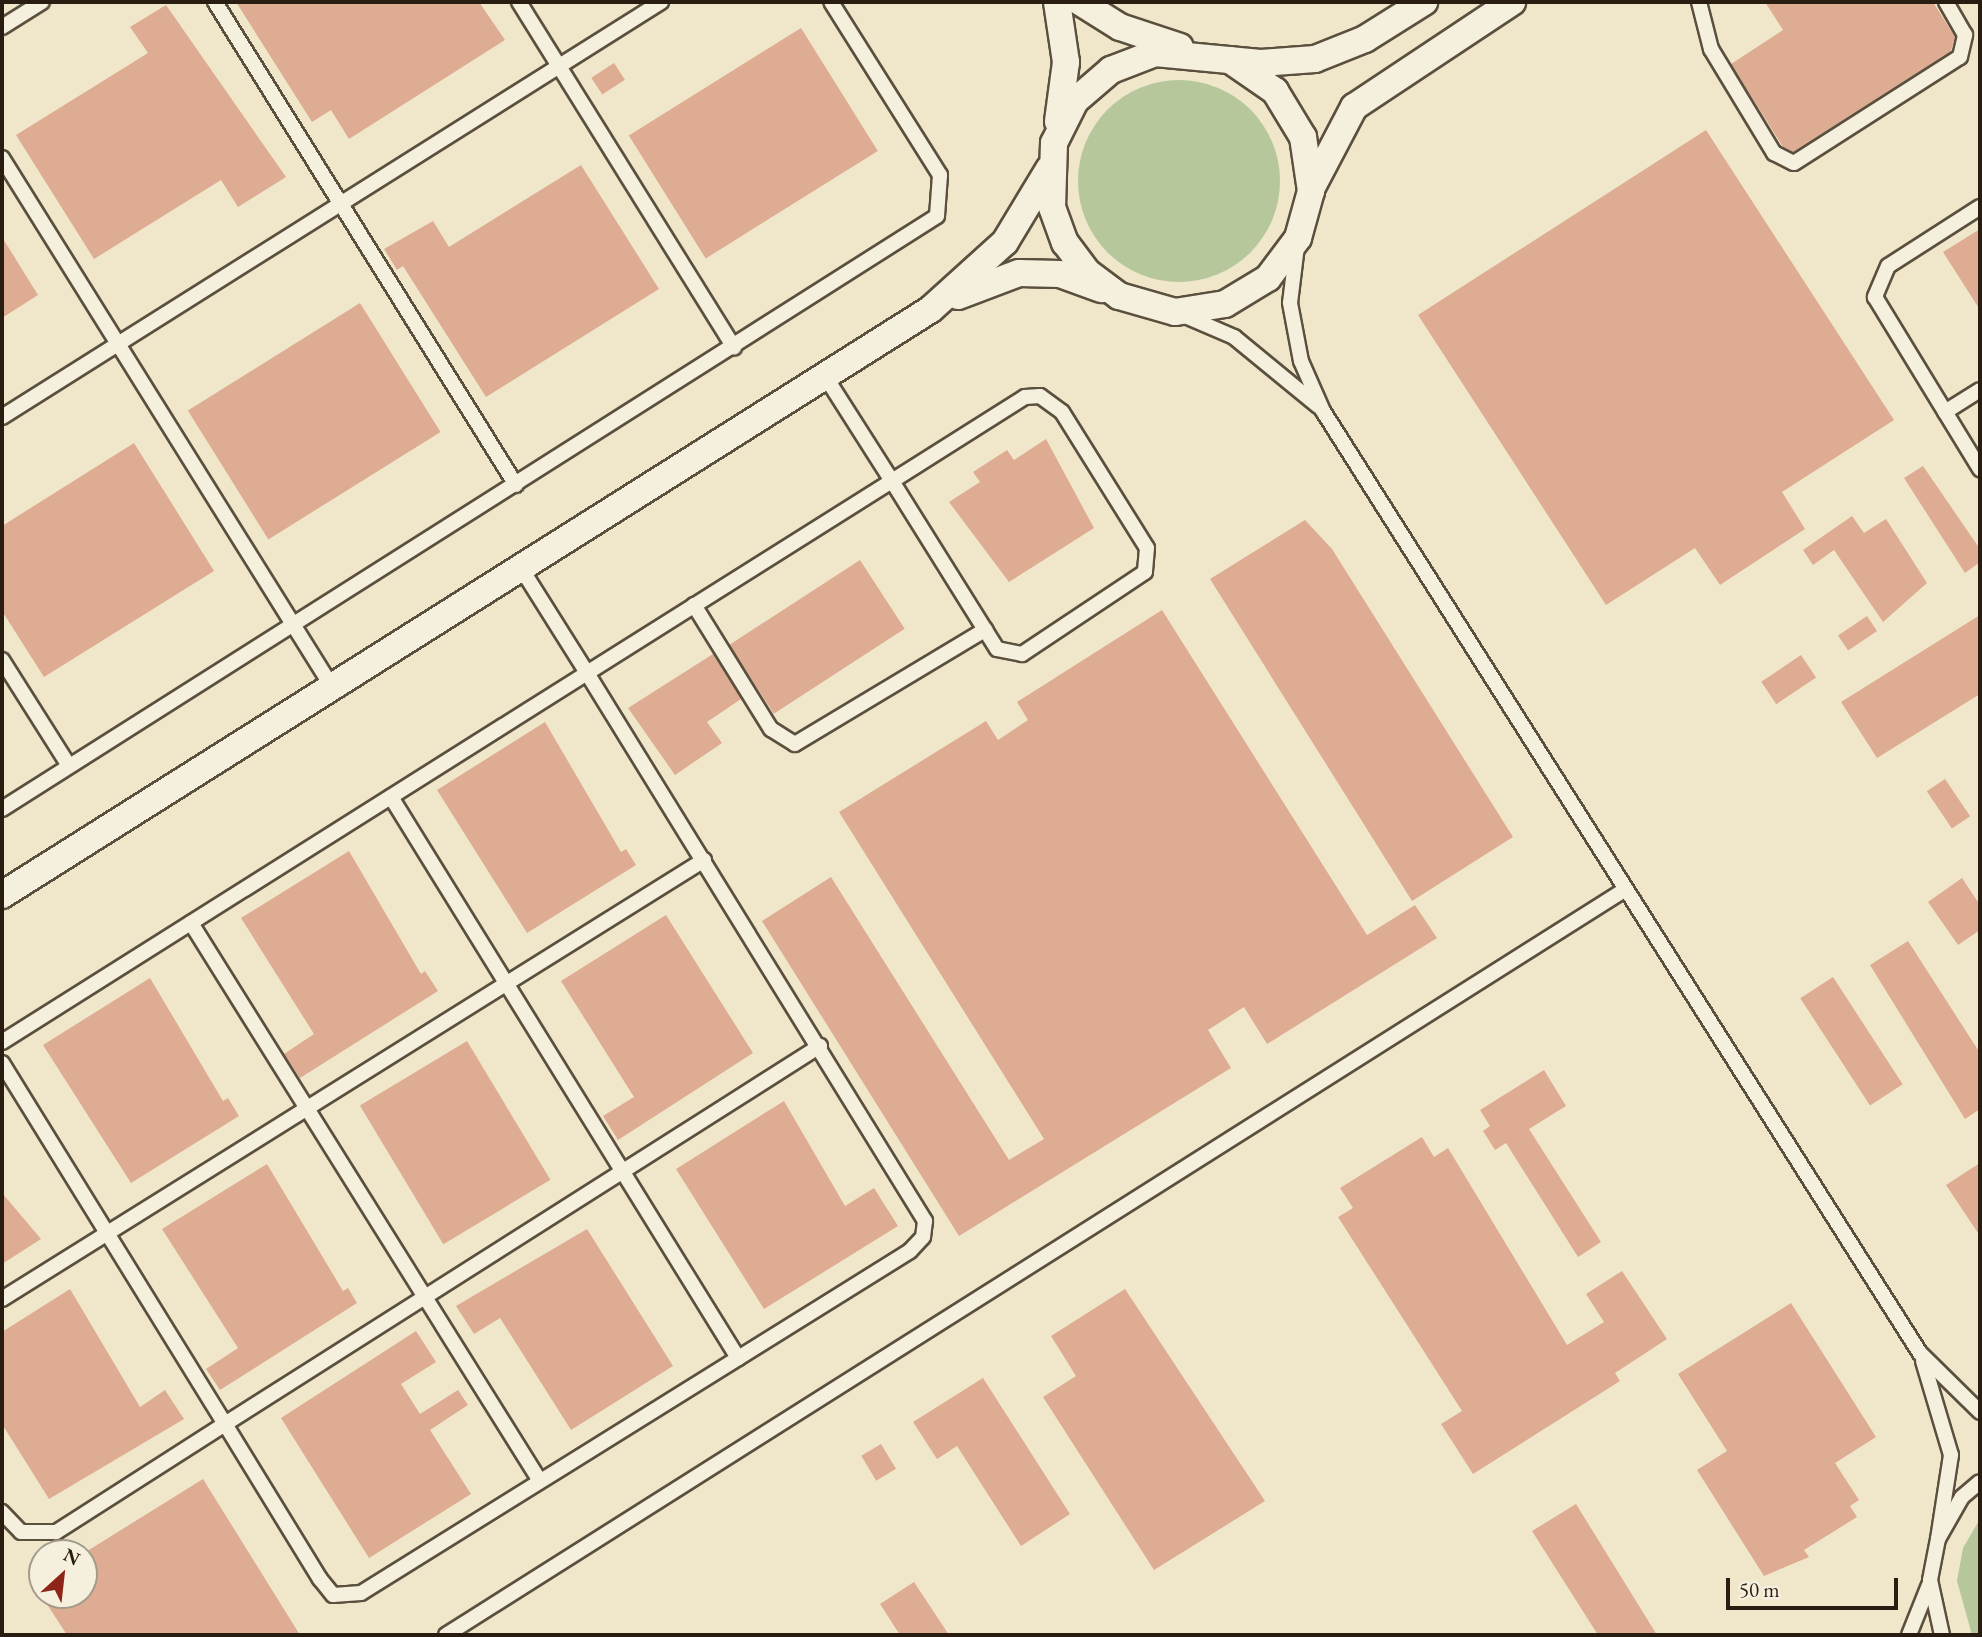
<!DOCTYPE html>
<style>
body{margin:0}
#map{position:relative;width:1982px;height:1637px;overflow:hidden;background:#f0e7ca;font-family:"EB Garamond",serif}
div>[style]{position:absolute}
.green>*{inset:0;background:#b5c79b}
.round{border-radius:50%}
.building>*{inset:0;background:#deac92;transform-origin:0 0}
.roads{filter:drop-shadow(2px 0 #5b4f3e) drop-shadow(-2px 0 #5b4f3e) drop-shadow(0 2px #5b4f3e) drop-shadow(0 -2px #5b4f3e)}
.lane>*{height:14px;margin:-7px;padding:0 7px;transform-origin:7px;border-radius:7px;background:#f5efdd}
.street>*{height:26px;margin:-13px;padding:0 13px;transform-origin:13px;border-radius:13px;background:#f5efdd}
span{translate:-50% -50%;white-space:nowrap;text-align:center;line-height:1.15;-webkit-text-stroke:5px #f5efdd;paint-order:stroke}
.frame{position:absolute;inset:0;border:4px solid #291c10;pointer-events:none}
.north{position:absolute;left:28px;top:1539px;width:70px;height:70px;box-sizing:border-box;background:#f5efdd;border:2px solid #a39b8b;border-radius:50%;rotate:27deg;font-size:19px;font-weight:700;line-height:28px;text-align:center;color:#291c10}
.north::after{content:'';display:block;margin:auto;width:24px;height:32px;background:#8f2418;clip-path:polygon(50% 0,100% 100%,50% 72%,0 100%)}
.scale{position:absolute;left:1726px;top:1578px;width:172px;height:32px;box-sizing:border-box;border:4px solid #291c10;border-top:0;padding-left:9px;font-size:21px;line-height:24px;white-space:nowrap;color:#291c10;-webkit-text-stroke:5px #f5efdd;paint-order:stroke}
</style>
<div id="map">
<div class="green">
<i class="round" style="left:1078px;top:80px;width:202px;height:202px"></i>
<i style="clip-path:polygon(1980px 1519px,1980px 1635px,1972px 1635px,1957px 1581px,1963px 1548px)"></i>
</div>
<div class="building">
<i style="clip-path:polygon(236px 2px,479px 2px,505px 40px,349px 139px,331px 110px,312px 122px)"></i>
<i style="clip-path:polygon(1765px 2px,1933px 2px,1955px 37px,1951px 51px,1793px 152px,1783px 147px,1731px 64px,1783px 30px)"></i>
<i style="clip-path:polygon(166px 5px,286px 177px,238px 207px,221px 180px,94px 259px,16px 135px,148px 53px,130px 27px)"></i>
<i style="left:801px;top:28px;width:145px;height:203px;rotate:58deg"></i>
<i style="left:614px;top:63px;width:20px;height:27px;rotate:57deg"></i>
<i style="clip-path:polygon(1706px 130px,1894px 420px,1782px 492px,1805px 529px,1720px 585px,1695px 548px,1606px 605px,1418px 315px)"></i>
<i style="clip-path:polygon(581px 165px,659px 289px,486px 397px,403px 266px,397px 270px,384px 249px,433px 221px,449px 247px)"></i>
<i style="clip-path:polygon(1980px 229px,1980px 310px,1943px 252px)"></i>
<i style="clip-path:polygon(2px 237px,38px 295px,2px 318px)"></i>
<i style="left:360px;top:303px;width:152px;height:203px;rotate:58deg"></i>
<i style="clip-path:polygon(1046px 439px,1094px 528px,1009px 582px,949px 502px,980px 482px,973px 472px,1007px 450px,1014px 460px)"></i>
<i style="clip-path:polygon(134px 443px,214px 571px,44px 677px,2px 611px,2px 526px)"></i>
<i style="clip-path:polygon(1923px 466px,1980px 549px,1980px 562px,1965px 573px,1904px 478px)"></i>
<i style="clip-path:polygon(1852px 516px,1864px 533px,1886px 519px,1927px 583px,1883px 622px,1834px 550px,1813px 565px,1803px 550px)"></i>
<i style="clip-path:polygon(1305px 520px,1332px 549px,1513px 837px,1412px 901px,1210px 579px)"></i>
<i style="left:860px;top:560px;width:82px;height:156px;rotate:57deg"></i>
<i style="clip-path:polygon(1162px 610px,1367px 935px,1415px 905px,1437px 938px,1267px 1044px,1244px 1007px,1208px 1030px,1231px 1068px,959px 1236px,762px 921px,831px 877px,1009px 1160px,1044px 1139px,839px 812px,986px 721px,998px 740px,1028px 720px,1017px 702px)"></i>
<i style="clip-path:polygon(1980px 615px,1980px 694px,1877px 758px,1841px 702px)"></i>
<i style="left:1867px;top:616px;width:18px;height:35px;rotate:56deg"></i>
<i style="clip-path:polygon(713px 654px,741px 699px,707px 722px,722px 743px,675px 775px,628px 708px)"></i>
<i style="left:1801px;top:655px;width:27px;height:48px;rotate:56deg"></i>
<i style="clip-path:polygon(545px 722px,621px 852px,626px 849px,636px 865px,527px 933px,437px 790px)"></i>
<i style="left:1945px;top:779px;width:45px;height:22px;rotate:56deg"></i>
<i style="clip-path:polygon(349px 851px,421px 974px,425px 971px,438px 991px,300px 1078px,284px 1054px,314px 1034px,241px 918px)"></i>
<i style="clip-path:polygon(1962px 878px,1980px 905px,1980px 930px,1958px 945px,1928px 902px)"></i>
<i style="clip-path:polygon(666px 915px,753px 1053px,618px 1140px,603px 1116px,634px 1097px,561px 981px)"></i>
<i style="clip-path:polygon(1908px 941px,1980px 1053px,1980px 1109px,1965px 1119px,1870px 965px)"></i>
<i style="left:1833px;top:977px;width:128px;height:39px;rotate:57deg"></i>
<i style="clip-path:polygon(150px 978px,223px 1101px,228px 1098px,239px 1116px,131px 1183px,43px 1045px)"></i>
<i style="left:467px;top:1041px;width:162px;height:125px;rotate:59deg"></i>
<i style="clip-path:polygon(1544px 1070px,1566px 1106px,1529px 1129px,1601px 1242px,1578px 1257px,1506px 1143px,1495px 1150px,1483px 1131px,1490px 1126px,1480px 1110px)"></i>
<i style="clip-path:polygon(784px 1101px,845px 1206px,874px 1188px,898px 1226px,764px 1309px,676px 1169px)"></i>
<i style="clip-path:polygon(1422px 1137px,1434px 1157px,1448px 1148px,1567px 1345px,1604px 1322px,1586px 1294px,1622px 1271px,1667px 1339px,1615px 1373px,1620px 1381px,1473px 1474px,1441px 1424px,1462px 1411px,1338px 1217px,1353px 1208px,1340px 1188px)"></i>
<i style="clip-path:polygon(1980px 1163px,1980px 1236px,1946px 1185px)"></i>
<i style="clip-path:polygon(267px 1164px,343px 1291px,348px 1288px,357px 1303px,220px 1390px,206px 1369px,238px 1348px,162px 1229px)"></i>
<i style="clip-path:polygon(2px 1193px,41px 1239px,2px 1264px)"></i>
<i style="clip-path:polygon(587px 1229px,673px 1366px,571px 1430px,500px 1318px,474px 1334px,456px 1306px)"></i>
<i style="clip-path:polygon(70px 1289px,140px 1407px,165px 1390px,184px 1419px,49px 1499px,2px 1424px,2px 1332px)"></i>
<i style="clip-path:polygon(1125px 1289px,1265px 1501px,1154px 1570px,1043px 1397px,1076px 1376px,1051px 1336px)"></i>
<i style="clip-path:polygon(1791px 1303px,1876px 1437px,1835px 1463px,1859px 1500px,1850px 1506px,1857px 1517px,1804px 1550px,1809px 1557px,1764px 1576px,1697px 1470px,1727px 1451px,1678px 1374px)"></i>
<i style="clip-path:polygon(416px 1331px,436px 1362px,401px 1384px,420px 1414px,458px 1390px,468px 1405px,430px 1430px,471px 1494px,369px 1558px,281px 1418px)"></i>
<i style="clip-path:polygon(983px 1378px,1070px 1514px,1021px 1546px,957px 1446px,937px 1459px,913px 1422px)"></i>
<i style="left:881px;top:1444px;width:29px;height:23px;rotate:59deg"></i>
<i style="clip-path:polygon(203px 1479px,300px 1635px,67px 1635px,41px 1595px,84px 1595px,84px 1553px)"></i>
<i style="clip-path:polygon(1576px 1504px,1657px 1635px,1598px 1635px,1532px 1531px)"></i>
<i style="clip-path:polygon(914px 1582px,949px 1635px,900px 1635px,880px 1604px)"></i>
</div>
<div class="roads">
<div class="lane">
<i style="left:215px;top:2px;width:569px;rotate:58.07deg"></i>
<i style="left:519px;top:2px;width:407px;rotate:58.1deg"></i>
<i style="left:1699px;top:2px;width:49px;rotate:75.7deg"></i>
<i style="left:1711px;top:49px;width:122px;rotate:58.8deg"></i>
<i style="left:1774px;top:153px;width:22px;rotate:27deg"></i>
<i style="left:1794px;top:163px;width:197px;rotate:-32.6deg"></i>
<i style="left:1960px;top:57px;width:23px;rotate:-77deg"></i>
<i style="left:1965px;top:35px;width:38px;rotate:-120deg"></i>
<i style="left:2px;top:27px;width:47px;rotate:-32deg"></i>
<i style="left:2px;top:158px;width:623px;rotate:58.04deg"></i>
<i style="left:1980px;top:207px;width:109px;rotate:147.3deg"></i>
<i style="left:1888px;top:266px;width:34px;rotate:113deg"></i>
<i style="left:1875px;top:297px;width:202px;rotate:58.6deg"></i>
<i style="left:1297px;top:246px;width:57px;rotate:97deg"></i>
<i style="left:1290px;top:303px;width:59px;rotate:79.3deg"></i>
<i style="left:1301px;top:361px;width:55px;rotate:66.3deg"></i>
<i style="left:1323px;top:411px;width:1115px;rotate:57.64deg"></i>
<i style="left:1920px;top:1353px;width:84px;rotate:44.5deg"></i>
<i style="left:1183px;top:315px;width:56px;rotate:23.3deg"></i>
<i style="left:1234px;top:337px;width:109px;rotate:39.4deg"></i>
<i style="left:1945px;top:412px;width:41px;rotate:-32.2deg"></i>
<i style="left:2px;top:417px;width:779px;rotate:-32.2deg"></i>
<i style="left:521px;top:568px;width:124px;rotate:57.8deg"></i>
<i style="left:587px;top:673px;width:360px;rotate:-32.2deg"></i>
<i style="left:892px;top:481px;width:157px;rotate:-32.3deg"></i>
<i style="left:1025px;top:397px;width:15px;rotate:-4deg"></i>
<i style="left:1040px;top:396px;width:27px;rotate:36deg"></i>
<i style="left:1062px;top:412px;width:160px;rotate:58deg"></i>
<i style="left:1147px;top:548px;width:24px;rotate:95deg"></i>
<i style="left:1145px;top:572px;width:148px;rotate:146.3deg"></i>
<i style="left:1022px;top:654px;width:25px;rotate:-169deg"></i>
<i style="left:997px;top:649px;width:198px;rotate:-122deg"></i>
<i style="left:892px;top:481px;width:125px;rotate:-122.5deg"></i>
<i style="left:694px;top:605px;width:146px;rotate:58.2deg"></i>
<i style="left:771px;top:729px;width:28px;rotate:32deg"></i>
<i style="left:795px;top:744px;width:222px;rotate:-31deg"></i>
<i style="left:2px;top:660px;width:125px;rotate:57.7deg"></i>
<i style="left:391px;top:797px;width:660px;rotate:58.26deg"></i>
<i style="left:2px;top:809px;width:1107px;rotate:-32.38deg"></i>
<i style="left:937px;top:216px;width:41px;rotate:-85.8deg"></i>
<i style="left:940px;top:175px;width:204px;rotate:-122.2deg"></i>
<i style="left:191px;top:923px;width:658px;rotate:57.98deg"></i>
<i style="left:2px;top:1042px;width:692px;rotate:-32.24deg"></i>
<i style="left:587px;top:673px;width:644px;rotate:58.33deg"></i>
<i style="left:925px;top:1221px;width:16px;rotate:97deg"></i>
<i style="left:923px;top:1237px;width:19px;rotate:133deg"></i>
<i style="left:910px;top:1251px;width:647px;rotate:148.08deg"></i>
<i style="left:361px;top:1593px;width:28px;rotate:176deg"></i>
<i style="left:333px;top:1595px;width:21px;rotate:-129deg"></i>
<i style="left:320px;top:1579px;width:182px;rotate:-121.5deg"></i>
<i style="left:225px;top:1424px;width:201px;rotate:147.4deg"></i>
<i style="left:56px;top:1532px;width:35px;rotate:180deg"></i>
<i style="left:21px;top:1532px;width:28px;rotate:-134deg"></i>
<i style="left:2px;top:1063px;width:424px;rotate:58.3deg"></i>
<i style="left:225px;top:1424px;width:705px;rotate:-32.43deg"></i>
<i style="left:2px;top:1299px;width:828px;rotate:-32.02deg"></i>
<i style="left:1923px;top:1361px;width:98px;rotate:73.4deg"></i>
<i style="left:1951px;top:1455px;width:85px;rotate:98.8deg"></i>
<i style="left:446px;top:1635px;width:1392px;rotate:-32.3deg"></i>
<i style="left:1909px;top:1635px;width:54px;rotate:-68.2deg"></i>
<i style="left:1942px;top:1635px;width:56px;rotate:-102.3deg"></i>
<i style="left:1930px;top:1580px;width:42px;rotate:-79deg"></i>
<i style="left:1938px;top:1539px;width:48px;rotate:-60.3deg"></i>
<i style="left:1962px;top:1497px;width:23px;rotate:-40deg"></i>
</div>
<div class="street">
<i style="left:1057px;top:2px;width:61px;rotate:81.5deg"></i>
<i style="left:1066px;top:62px;width:60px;rotate:97.7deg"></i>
<i style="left:1080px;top:2px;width:47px;rotate:32deg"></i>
<i style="left:1120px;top:27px;width:63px;rotate:18.4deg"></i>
<i style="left:1230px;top:60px;width:55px;rotate:34.6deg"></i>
<i style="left:1275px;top:91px;width:54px;rotate:58.7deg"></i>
<i style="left:1303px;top:137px;width:55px;rotate:81.6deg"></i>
<i style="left:1311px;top:191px;width:49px;rotate:105.5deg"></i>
<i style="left:1298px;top:238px;width:50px;rotate:126.9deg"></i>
<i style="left:1268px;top:278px;width:50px;rotate:148.8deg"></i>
<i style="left:1225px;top:304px;width:51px;rotate:170.9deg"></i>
<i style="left:1175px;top:312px;width:58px;rotate:-164.1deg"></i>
<i style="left:1119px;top:296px;width:39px;rotate:-143deg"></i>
<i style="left:1088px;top:273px;width:38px;rotate:-127deg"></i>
<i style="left:1065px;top:243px;width:38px;rotate:-110deg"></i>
<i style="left:1052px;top:207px;width:64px;rotate:-88.2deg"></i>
<i style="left:1054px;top:143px;width:47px;rotate:-63.4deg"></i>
<i style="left:1075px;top:101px;width:48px;rotate:-40.7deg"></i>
<i style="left:1111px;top:70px;width:47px;rotate:-21.1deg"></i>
<i style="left:1155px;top:53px;width:106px;rotate:5.4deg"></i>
<i style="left:1261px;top:63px;width:54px;rotate:-4.2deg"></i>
<i style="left:1315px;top:59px;width:54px;rotate:-21.8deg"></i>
<i style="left:1365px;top:39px;width:70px;rotate:-32.1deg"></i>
<i style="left:1311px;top:189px;width:93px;rotate:-62.3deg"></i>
<i style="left:1354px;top:107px;width:190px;rotate:-33.6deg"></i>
<i style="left:958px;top:296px;width:65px;rotate:-20.7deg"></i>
<i style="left:1019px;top:273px;width:41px;rotate:1.4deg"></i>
<i style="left:1060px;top:274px;width:44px;rotate:20.1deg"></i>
<i style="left:2px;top:895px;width:1098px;rotate:-32.24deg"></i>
<i style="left:931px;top:309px;width:100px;rotate:-42.2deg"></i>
<i style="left:1005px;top:242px;width:85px;rotate:-58.9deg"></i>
</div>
</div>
<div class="frame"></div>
<div class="north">N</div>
<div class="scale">50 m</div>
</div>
